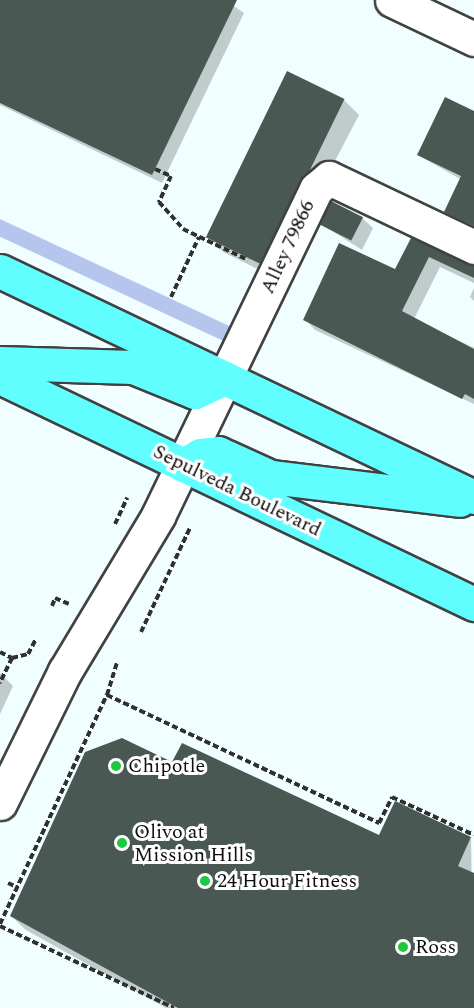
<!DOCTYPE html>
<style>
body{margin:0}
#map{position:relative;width:474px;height:1008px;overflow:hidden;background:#f0feff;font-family:Spectral,serif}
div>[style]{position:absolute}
.green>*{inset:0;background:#b6c5ed;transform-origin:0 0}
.shadow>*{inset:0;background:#0003}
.building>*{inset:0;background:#4a5853;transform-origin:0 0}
.path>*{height:4px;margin-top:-2px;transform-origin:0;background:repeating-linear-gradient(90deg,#303030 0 6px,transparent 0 9px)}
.roads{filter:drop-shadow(2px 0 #414141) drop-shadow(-2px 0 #414141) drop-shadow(0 2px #414141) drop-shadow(0 -2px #414141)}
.minor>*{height:33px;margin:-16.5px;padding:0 16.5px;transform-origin:16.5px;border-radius:16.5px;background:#fff}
.major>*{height:33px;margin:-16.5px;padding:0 16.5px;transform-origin:16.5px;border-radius:16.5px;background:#60feff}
.dots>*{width:16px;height:16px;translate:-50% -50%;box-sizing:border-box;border:3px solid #fff;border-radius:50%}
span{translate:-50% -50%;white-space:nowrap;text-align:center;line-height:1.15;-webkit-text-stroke:6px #fff;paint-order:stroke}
.street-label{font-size:20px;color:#0e0e0e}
.poi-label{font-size:20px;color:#0e0e0e}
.left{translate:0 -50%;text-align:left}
</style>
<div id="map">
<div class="green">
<i style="left:0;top:219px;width:260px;height:16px;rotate:25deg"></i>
</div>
<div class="shadow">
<i style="clip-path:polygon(0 0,225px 0,244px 13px,162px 183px,0 105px)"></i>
<i style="clip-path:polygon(445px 99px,474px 187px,418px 155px)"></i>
<i style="clip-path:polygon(344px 100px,359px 115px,274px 277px,223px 252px,209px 238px)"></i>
<i style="clip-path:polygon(474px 201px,474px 232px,446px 212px)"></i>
<i style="clip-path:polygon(362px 218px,373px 228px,362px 250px,321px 224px)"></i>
<i style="clip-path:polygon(411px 240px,474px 266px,474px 283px,440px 267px,414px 319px,474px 348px,474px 404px,315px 330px,305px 319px,395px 271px)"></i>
<i style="clip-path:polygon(474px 288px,474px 301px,470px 297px)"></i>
<i style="clip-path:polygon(0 673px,13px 686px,0 714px)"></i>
<i style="clip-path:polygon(173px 764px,379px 837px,396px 803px,471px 839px,474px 1008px,166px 1008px,26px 930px,11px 916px)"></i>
</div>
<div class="building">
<i style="clip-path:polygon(0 0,237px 0,152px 175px,0 103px)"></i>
<i style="left:287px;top:71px;width:64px;height:185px;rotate:26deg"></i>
<i style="clip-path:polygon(445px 97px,474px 111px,474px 226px,444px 212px,461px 176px,417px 155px)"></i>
<i style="left:331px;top:201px;width:36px;height:26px;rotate:27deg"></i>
<i style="clip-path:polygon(411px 238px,474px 266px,474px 278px,429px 257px,402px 311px,474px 349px,474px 399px,465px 394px,462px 399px,303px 320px,339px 243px,395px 269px)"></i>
<i style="clip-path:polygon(122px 738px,172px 762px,182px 743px,379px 835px,395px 801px,471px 837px,458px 866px,474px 873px,474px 1008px,178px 1008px,10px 916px,85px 752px)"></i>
</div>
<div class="path">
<i style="left:155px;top:169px;width:17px;rotate:24deg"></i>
<i style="left:171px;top:176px;width:29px;rotate:115deg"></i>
<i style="left:159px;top:202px;width:36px;rotate:48deg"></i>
<i style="left:183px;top:229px;width:72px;rotate:25.5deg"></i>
<i style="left:171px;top:297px;width:66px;rotate:-65deg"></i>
<i style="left:115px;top:524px;width:29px;rotate:-65deg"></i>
<i style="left:52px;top:606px;width:9px;rotate:-69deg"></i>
<i style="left:55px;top:598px;width:15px;rotate:23deg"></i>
<i style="left:141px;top:632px;width:115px;rotate:-64.8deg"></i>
<i style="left:0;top:652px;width:13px;rotate:27deg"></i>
<i style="left:12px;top:658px;width:28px;rotate:116deg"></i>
<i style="left:12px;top:658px;width:16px;rotate:-14deg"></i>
<i style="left:28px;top:654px;width:17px;rotate:-62deg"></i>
<i style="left:107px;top:695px;width:34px;rotate:-73deg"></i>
<i style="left:8px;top:883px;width:10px;rotate:24deg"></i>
<i style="left:0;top:924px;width:253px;rotate:-65deg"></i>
<i style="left:107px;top:695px;width:301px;rotate:25.2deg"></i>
<i style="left:379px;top:823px;width:29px;rotate:-63deg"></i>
<i style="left:392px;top:797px;width:90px;rotate:24.9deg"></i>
<i style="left:0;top:926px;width:192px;rotate:25.2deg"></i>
</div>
<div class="roads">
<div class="minor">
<i style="left:392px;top:0;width:91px;rotate:25.4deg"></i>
<i style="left:0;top:803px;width:147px;rotate:-63.8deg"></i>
<i style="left:65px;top:671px;width:181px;rotate:-59deg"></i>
<i style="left:158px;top:516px;width:363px;rotate:-64.2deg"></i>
<i style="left:316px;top:189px;width:17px;rotate:-40deg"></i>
<i style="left:329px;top:178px;width:161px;rotate:25.4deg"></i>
</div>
<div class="major">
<i style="left:0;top:271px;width:525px;rotate:25.49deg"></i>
<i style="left:0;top:363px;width:133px;rotate:1.7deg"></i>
<i style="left:133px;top:367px;width:67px;rotate:22deg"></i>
<i style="left:195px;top:392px;width:33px;rotate:-25deg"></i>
<i style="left:0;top:377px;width:526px;rotate:25.59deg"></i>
<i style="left:183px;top:465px;width:20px;rotate:-30deg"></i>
<i style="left:200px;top:455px;width:18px;rotate:-6deg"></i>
<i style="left:218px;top:453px;width:58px;rotate:24.4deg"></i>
<i style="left:271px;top:477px;width:190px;rotate:6.9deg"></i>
</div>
</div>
<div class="dots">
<i style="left:116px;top:766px;background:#1cc83f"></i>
<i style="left:122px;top:843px;background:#1cc83f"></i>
<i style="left:205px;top:881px;background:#1cc83f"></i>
<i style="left:403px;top:947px;background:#1cc83f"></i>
</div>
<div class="street-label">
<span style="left:288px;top:247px;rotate:-65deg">Alley 79866</span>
<span style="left:237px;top:491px;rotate:26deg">Sepulveda Boulevard</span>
</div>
<div class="poi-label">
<span class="left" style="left:128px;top:766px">Chipotle</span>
<span class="left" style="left:134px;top:844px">Olivo at<br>Mission Hills</span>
<span class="left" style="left:217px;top:881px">24 Hour Fitness</span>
<span class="left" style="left:415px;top:947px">Ross</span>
</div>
</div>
